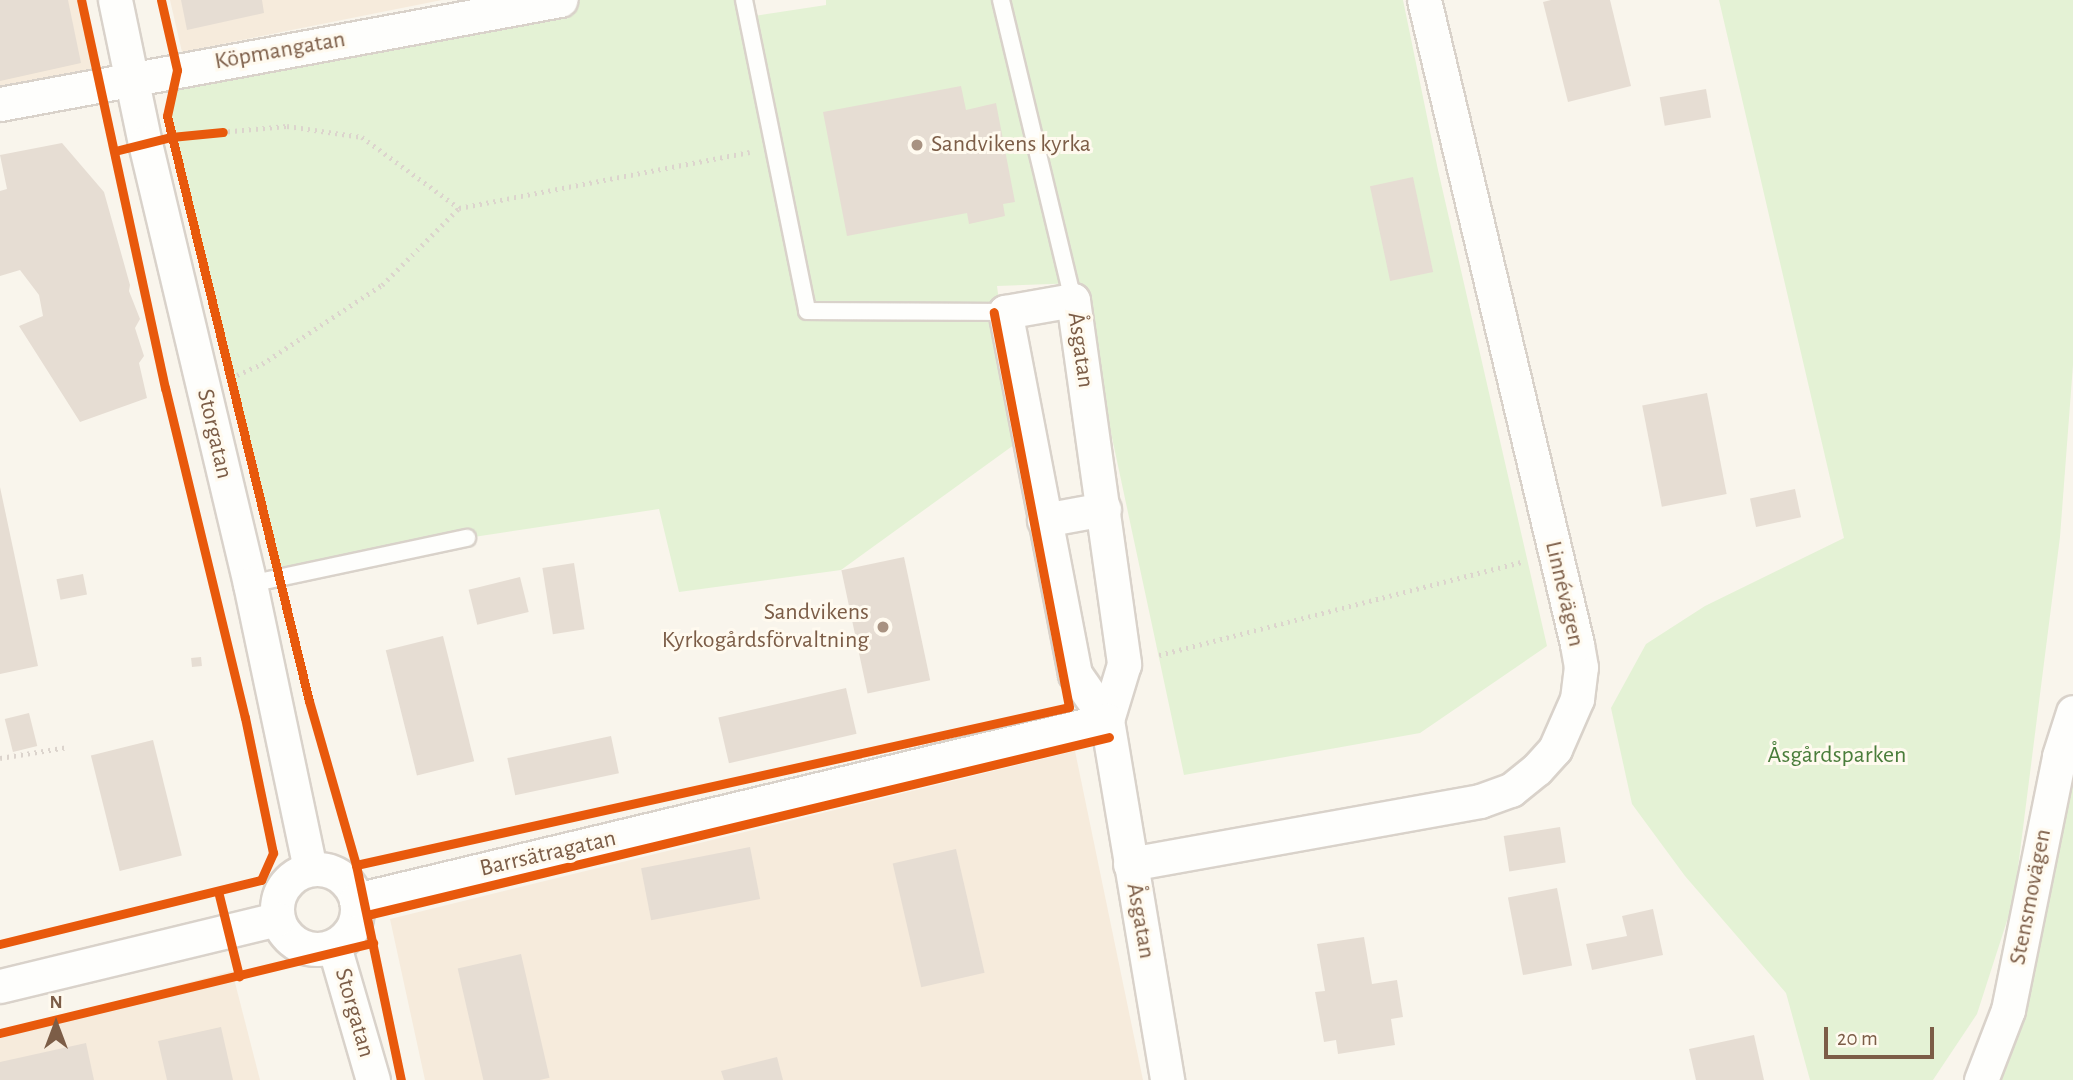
<!DOCTYPE html>
<meta charset="utf-8">
<style>
body{margin:0}
#map{position:relative;width:2073px;height:1080px;overflow:hidden;background:#f9f5ec;font-family:"Alegreya Sans",sans-serif}
div>[style]{position:absolute}
.residential>*{inset:0;background:#f6ebdc}
.green>*{inset:0;background:#e4f2d5}
.building>*{inset:0;background:#e6ddd3;transform-origin:0 0}
.path>*{height:4.5px;margin-top:-2.25px;transform-origin:0;background:repeating-linear-gradient(90deg,#dcd4cd 0 2px,transparent 0 7px)}
.roads{filter:drop-shadow(2px 0 #d9d2ca) drop-shadow(-2px 0 #d9d2ca) drop-shadow(0 2px #d9d2ca) drop-shadow(0 -2px #d9d2ca)}
.lane>*{height:16px;margin:-8px;padding:0 8px;transform-origin:8px;border-radius:8px;background:#fefefc}
.street>*{height:33px;margin:-16.5px;padding:0 16.5px;transform-origin:16.5px;border-radius:16.5px;background:#fefefc}
.street>.ring{margin:-16.5px;padding:0;box-sizing:content-box;background:none;border:33px solid #fefefc;border-radius:50%}
.cycleway>*{height:9px;margin:-4.5px;padding:0 4.5px;transform-origin:4.5px;border-radius:4.5px;background:#e8590c}
.dots>*{width:19px;height:19px;translate:-50% -50%;box-sizing:border-box;border:4px solid #fffaef;border-radius:50%}
span{translate:-50% -50%;white-space:nowrap;text-align:center;line-height:1.15;-webkit-text-stroke:6px #fffaef;paint-order:stroke}
.street-label{font-size:24px;color:#7c5d47}
.poi-label{font-size:24px;color:#7c5d47}
.left{translate:0 -50%;text-align:left}
.right{translate:-100% -50%;text-align:right}
.park-label{font-size:24px;color:#4a7d3b}
.north{position:absolute;left:21px;top:989px;width:70px;height:70px;-webkit-text-stroke:5px #fffaef;paint-order:stroke;rotate:0deg;font-size:19px;font-weight:700;line-height:28px;text-align:center;color:#7c5d47}
.north::after{content:'';display:block;margin:auto;width:24px;height:32px;background:#7c5d47;clip-path:polygon(50% 0,100% 100%,50% 72%,0 100%)}
.scale{position:absolute;left:1824px;top:1027px;width:110px;height:32px;box-sizing:border-box;border:4px solid #7c5d47;border-top:0;padding-left:9px;font-size:21px;line-height:24px;white-space:nowrap;color:#7c5d47;-webkit-text-stroke:5px #fffaef;paint-order:stroke}
</style>
<div id="map">
<div class="residential">
<i style="clip-path:polygon(0 0,81px 0,97px 77px,0 93px)"></i>
<i style="clip-path:polygon(170px 0,442px 0,182px 52px)"></i>
<i style="clip-path:polygon(1075px 751px,1143px 1080px,425px 1080px,390px 919px)"></i>
<i style="clip-path:polygon(232px 971px,260px 1080px,0 1080px,0 1032px)"></i>
</div>
<div class="green">
<i style="clip-path:polygon(560px 0,744px 0,748px 17px,826px 5px,826px 0,1403px 0,1438px 170px,1547px 646px,1420px 733px,1184px 775px,1079px 283px,997px 286px,1018px 442px,841px 570px,679px 592px,659px 509px,467px 538px,278px 577px,167px 116px,177px 70px)"></i>
<i style="clip-path:polygon(1719px 0,2073px 0,2073px 365px,2060px 537px,2014px 899px,1977px 1014px,1933px 1080px,1810px 1080px,1786px 993px,1685px 876px,1632px 804px,1611px 708px,1646px 644px,1705px 606px,1844px 538px)"></i>
<i style="clip-path:polygon(2073px 712px,2073px 1080px,1981px 1080px)"></i>
</div>
<div class="building">
<i style="clip-path:polygon(0 0,68px 0,81px 63px,0 81px)"></i>
<i style="clip-path:polygon(181px 0,262px 0,264px 13px,187px 30px)"></i>
<i style="clip-path:polygon(1551px 0,1610px 0,1631px 86px,1568px 102px,1543px 2px)"></i>
<i style="clip-path:polygon(961px 86px,966px 110px,996px 103px,1015px 202px,1003px 204px,1005px 216px,969px 224px,967px 213px,847px 236px,823px 112px)"></i>
<i style="left:1706px;top:89px;width:29px;height:47px;rotate:80deg"></i>
<i style="clip-path:polygon(62px 143px,104px 192px,130px 285px,129px 291px,140px 319px,135px 328px,144px 356px,139px 363px,147px 398px,80px 422px,19px 326px,43px 316px,39px 295px,20px 270px,0 276px,0 191px,7px 189px,0 155px)"></i>
<i style="left:1413px;top:177px;width:97px;height:44px;rotate:78deg"></i>
<i style="left:1707px;top:393px;width:103px;height:66px;rotate:79deg"></i>
<i style="clip-path:polygon(0 487px,38px 666px,0 674px)"></i>
<i style="left:1795px;top:489px;width:29px;height:46px;rotate:78deg"></i>
<i style="left:904px;top:557px;width:126px;height:64px;rotate:78deg"></i>
<i style="left:574px;top:563px;width:67px;height:32px;rotate:81deg"></i>
<i style="left:83px;top:574px;width:21px;height:27px;rotate:79deg"></i>
<i style="left:520px;top:577px;width:36px;height:53px;rotate:76deg"></i>
<i style="left:443px;top:636px;width:129px;height:59px;rotate:76deg"></i>
<i style="left:201px;top:657px;width:9px;height:10px;rotate:84deg"></i>
<i style="left:846px;top:688px;width:47px;height:131px;rotate:77deg"></i>
<i style="left:29px;top:713px;width:34px;height:25px;rotate:76deg"></i>
<i style="left:611px;top:736px;width:38px;height:106px;rotate:78deg"></i>
<i style="left:153px;top:740px;width:119px;height:64px;rotate:76deg"></i>
<i style="left:1560px;top:827px;width:36px;height:57px;rotate:81deg"></i>
<i style="left:750px;top:847px;width:53px;height:111px;rotate:79deg"></i>
<i style="left:956px;top:849px;width:127px;height:65px;rotate:77deg"></i>
<i style="left:1557px;top:888px;width:79px;height:50px;rotate:79deg"></i>
<i style="clip-path:polygon(1653px 909px,1663px 955px,1592px 970px,1586px 944px,1627px 936px,1622px 916px)"></i>
<i style="clip-path:polygon(1364px 937px,1372px 984px,1397px 980px,1403px 1017px,1391px 1019px,1395px 1045px,1338px 1054px,1336px 1040px,1324px 1042px,1315px 992px,1325px 991px,1317px 944px)"></i>
<i style="left:521px;top:954px;width:127px;height:65px;rotate:77deg"></i>
<i style="clip-path:polygon(221px 1027px,233px 1080px,167px 1080px,158px 1041px)"></i>
<i style="clip-path:polygon(1754px 1035px,1764px 1080px,1696px 1080px,1689px 1049px)"></i>
<i style="clip-path:polygon(86px 1043px,94px 1080px,0 1080px,0 1062px)"></i>
<i style="clip-path:polygon(777px 1057px,783px 1080px,724px 1080px,721px 1071px)"></i>
</div>
<div class="path">
<i style="left:179px;top:136px;width:108px;rotate:-5.3deg"></i>
<i style="left:287px;top:126px;width:76px;rotate:8.3deg"></i>
<i style="left:362px;top:137px;width:120px;rotate:36.2deg"></i>
<i style="left:459px;top:208px;width:296px;rotate:-10.9deg"></i>
<i style="left:237px;top:375px;width:27px;rotate:-24deg"></i>
<i style="left:262px;top:364px;width:144px;rotate:-33.4deg"></i>
<i style="left:382px;top:285px;width:109px;rotate:-45deg"></i>
<i style="left:1159px;top:655px;width:377px;rotate:-14.4deg"></i>
<i style="left:0;top:758px;width:69px;rotate:-9.2deg"></i>
</div>
<div class="roads">
<div class="lane">
<i style="left:744px;top:0;width:317px;rotate:78.5deg"></i>
<i style="left:807px;top:311px;width:198px;rotate:0.3deg"></i>
<i style="left:1001px;top:0;width:309px;rotate:76.5deg"></i>
<i style="left:250px;top:584px;width:222px;rotate:-12deg"></i>
</div>
<div class="street">
<i style="left:115px;top:0;width:146px;rotate:78.2deg"></i>
<i style="left:145px;top:143px;width:453px;rotate:76.6deg"></i>
<i style="left:250px;top:584px;width:291px;rotate:78.1deg"></i>
<i style="left:0;top:104px;width:570px;rotate:-10.52deg"></i>
<i style="left:1044px;top:520px;width:61px;rotate:-10.4deg"></i>
<i style="left:1107px;top:720px;width:56px;rotate:-124.8deg"></i>
<i style="left:1075px;top:674px;width:369px;rotate:-100.9deg"></i>
<i style="left:1005px;top:312px;width:69px;rotate:-10deg"></i>
<i style="left:1073px;top:300px;width:368px;rotate:82deg"></i>
<i style="left:1124px;top:664px;width:59px;rotate:106.9deg"></i>
<i style="left:1107px;top:720px;width:365px;rotate:80.5deg"></i>
<i style="left:1130px;top:864px;width:356px;rotate:-10.2deg"></i>
<i style="left:1480px;top:801px;width:33px;rotate:-20deg"></i>
<i style="left:1511px;top:790px;width:33px;rotate:-39deg"></i>
<i style="left:1537px;top:769px;width:27px;rotate:-48deg"></i>
<i style="left:1555px;top:749px;width:55px;rotate:-66.3deg"></i>
<i style="left:1577px;top:699px;width:32px;rotate:-83deg"></i>
<i style="left:1581px;top:667px;width:23px;rotate:-100deg"></i>
<i style="left:1577px;top:644px;width:662px;rotate:-103.36deg"></i>
<i class="ring" style="left:277px;top:869px;width:47px;height:47px"></i>
<i style="left:356px;top:900px;width:772px;rotate:-13.48deg"></i>
<i style="left:334px;top:946px;width:140px;rotate:73.8deg"></i>
<i style="left:0;top:986px;width:285px;rotate:-13.6deg"></i>
<i style="left:1981px;top:1080px;width:75px;rotate:-68.9deg"></i>
<i style="left:2008px;top:1010px;width:259px;rotate:-78.6deg"></i>
<i style="left:2059px;top:756px;width:46px;rotate:-72.3deg"></i>
</div>
</div>
<div class="cycleway">
<i style="left:161px;top:0;width:72px;rotate:77.1deg"></i>
<i style="left:177px;top:70px;width:47px;rotate:102.3deg"></i>
<i style="left:167px;top:116px;width:602px;rotate:76.36deg"></i>
<i style="left:309px;top:701px;width:171px;rotate:74deg"></i>
<i style="left:356px;top:865px;width:220px;rotate:78.2deg"></i>
<i style="left:115px;top:151px;width:58px;rotate:-14deg"></i>
<i style="left:171px;top:137px;width:52px;rotate:-5.5deg"></i>
<i style="left:356px;top:865px;width:730px;rotate:-12.49deg"></i>
<i style="left:1069px;top:707px;width:402px;rotate:-100.8deg"></i>
<i style="left:218px;top:891px;width:88px;rotate:76.1deg"></i>
<i style="left:367px;top:915px;width:763px;rotate:-13.49deg"></i>
<i style="left:0;top:944px;width:269px;rotate:-13.8deg"></i>
<i style="left:261px;top:880px;width:30px;rotate:-66deg"></i>
<i style="left:273px;top:853px;width:138px;rotate:-101.7deg"></i>
<i style="left:245px;top:718px;width:340px;rotate:-103.6deg"></i>
<i style="left:165px;top:388px;width:397px;rotate:-102.2deg"></i>
<i style="left:0;top:1033px;width:384px;rotate:-13.6deg"></i>
</div>
<div class="dots">
<i style="left:917px;top:145px;background:#a89281"></i>
<i style="left:883px;top:627px;background:#a89281"></i>
</div>
<div class="street-label">
<span style="left:280px;top:51px;rotate:-10deg">Köpmangatan</span>
<span style="left:1080px;top:350px;rotate:82deg">Åsgatan</span>
<span style="left:214px;top:434px;rotate:77deg">Storgatan</span>
<span style="left:1564px;top:594px;rotate:77deg">Linnévägen</span>
<span style="left:548px;top:854px;rotate:-13deg">Barrsätragatan</span>
<span style="left:2031px;top:897px;rotate:-79deg">Stensmovägen</span>
<span style="left:1140px;top:921px;rotate:80deg">Åsgatan</span>
<span style="left:354px;top:1013px;rotate:74deg">Storgatan</span>
</div>
<div class="poi-label">
<span class="left" style="left:931px;top:145px">Sandvikens kyrka</span>
<span class="right" style="left:869px;top:627px">Sandvikens<br>Kyrkogårdsförvaltning</span>
</div>
<div class="park-label">
<span style="left:1837px;top:756px">Åsgårdsparken</span>
</div>
<div class="north">N</div>
<div class="scale">20 m</div>
</div>
